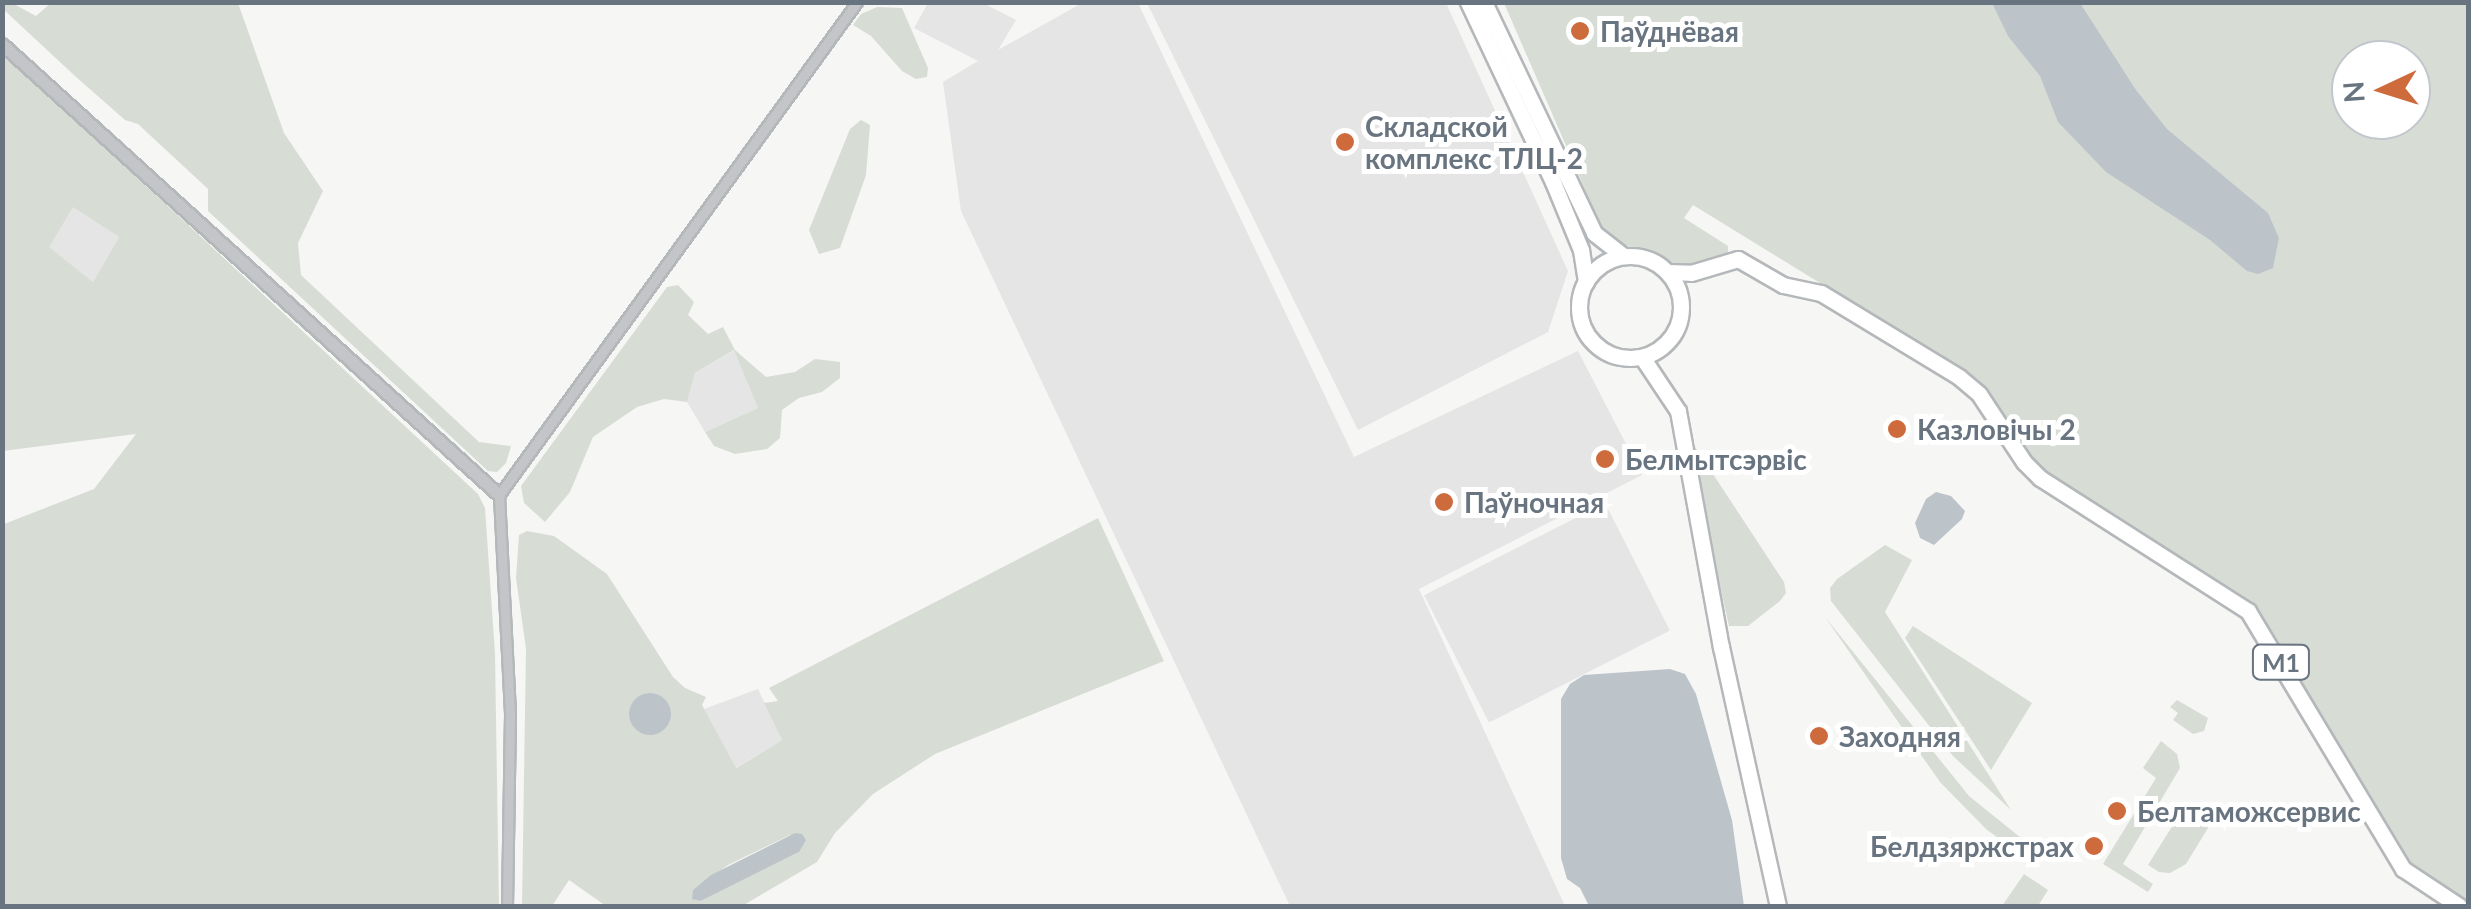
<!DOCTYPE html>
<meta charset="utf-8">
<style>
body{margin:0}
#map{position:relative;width:2471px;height:909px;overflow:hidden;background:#f6f6f4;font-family:Lato,sans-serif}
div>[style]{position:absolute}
.built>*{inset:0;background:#e4e5e4;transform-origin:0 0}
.green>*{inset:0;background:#d7ddd5}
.water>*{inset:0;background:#bdc4c9}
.round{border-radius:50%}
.roads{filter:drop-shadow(2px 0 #b5b8bb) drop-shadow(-2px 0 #b5b8bb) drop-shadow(0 2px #b5b8bb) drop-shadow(0 -2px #b5b8bb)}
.minor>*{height:9px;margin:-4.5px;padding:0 4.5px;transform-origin:4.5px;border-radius:4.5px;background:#c3c5c8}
.tertiary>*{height:11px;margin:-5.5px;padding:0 5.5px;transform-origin:5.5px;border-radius:5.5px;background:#c3c5c8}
.trunk>*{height:15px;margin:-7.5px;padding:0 7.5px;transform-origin:7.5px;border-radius:7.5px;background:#fff}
.trunk>.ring{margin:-7.5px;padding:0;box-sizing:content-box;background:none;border:15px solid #fff;border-radius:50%}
.dots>*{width:28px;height:28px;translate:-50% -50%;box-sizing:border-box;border:5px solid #fff;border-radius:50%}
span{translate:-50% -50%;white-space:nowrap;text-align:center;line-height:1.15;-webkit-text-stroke:10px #fff;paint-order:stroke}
.shield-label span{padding:2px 8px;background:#fff;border:2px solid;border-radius:8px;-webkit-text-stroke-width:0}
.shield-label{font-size:25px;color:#697481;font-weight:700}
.poi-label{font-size:28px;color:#697481;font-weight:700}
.left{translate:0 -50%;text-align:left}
.right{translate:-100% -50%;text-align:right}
.frame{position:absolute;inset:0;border:5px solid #697481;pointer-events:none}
.north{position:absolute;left:2331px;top:40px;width:100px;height:100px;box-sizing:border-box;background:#fff;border:2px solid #c3c7cd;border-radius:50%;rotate:266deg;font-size:28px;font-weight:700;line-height:40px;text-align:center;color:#697481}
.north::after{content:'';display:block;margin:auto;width:35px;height:45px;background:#cd6b3d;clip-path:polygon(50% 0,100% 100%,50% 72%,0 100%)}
</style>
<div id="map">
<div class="built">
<i style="clip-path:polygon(928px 3px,983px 3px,1016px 20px,998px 50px,1082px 3px,1138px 3px,1354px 457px,1578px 351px,1642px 475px,1419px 589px,1565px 906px,1290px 906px,961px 211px,943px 82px,978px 61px,914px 28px)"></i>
<i style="clip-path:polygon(1147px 3px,1446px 3px,1568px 271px,1548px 332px,1358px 430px)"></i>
<i style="clip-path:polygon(73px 206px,119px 237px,93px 282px,48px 247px)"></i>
<i style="clip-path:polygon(735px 350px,758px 408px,705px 432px,687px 402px,695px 373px)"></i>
<i style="left:1605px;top:503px;width:143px;height:203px;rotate:63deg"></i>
<i style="clip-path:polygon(758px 689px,782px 740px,735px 768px,704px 709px)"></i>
</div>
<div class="green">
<i style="clip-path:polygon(2px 3px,12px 3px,36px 16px,51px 3px,238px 3px,284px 133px,323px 191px,298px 243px,301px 275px,479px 442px,511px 446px,506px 463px,497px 472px,488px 471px,208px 211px,208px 189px,138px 124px,125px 120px,75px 76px,3px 9px)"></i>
<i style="clip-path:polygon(evenodd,1504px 3px,2468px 3px,2468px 906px,2410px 866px,2252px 606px,2031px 461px,1978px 380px,1693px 205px,1684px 218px,1728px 246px,1728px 254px,1697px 268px,1676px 267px,1610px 238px,1600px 224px,1504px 3px,2351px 60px,2411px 60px,2411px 120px,2351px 120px,2351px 60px)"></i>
<i style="clip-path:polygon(877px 7px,902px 8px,928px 68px,927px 77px,916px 79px,902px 71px,871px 36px,853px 25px,861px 14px)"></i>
<i style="clip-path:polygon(evenodd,3px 53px,478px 494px,485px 508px,495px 654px,499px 906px,3px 906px,4px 524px,94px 489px,136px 434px,3px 451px,3px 53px,73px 207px,119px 237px,93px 282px,49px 247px,73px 207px)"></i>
<i style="clip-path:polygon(861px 120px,870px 125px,866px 175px,840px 248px,819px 254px,809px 230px,850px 129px)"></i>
<i style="clip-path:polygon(678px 285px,694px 302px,688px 315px,708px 334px,723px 327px,735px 350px,766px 377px,795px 372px,815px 359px,840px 362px,840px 378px,822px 392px,799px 398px,782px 410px,780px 438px,767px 449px,735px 454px,714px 446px,705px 432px,758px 408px,734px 350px,695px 373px,687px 402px,664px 399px,637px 407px,593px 437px,570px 492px,545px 522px,524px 503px,521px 486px,667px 287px)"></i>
<i style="clip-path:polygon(1686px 433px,1784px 582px,1786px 593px,1780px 601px,1748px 626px,1729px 626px)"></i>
<i style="clip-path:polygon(evenodd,1098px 518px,1164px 661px,935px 754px,873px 794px,835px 833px,817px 862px,742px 906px,606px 906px,569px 880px,552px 906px,522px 906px,526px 649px,516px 578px,519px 535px,527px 531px,554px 536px,607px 574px,673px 677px,685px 688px,706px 697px,702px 705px,736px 768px,782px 740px,764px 703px,778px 701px,769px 688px,1098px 518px,790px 835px,799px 852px,701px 901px,693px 890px,728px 865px,790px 835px)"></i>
<i style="clip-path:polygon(1885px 545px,1912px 560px,1885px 612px,2011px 810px,1953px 756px,1831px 601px,1830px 588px,1837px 579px)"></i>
<i style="clip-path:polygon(1825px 617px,1969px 796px,2026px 842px,2024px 851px,2019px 853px,1986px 829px,1940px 782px)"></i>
<i style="clip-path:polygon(1913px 626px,2032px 703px,1991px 770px,1905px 638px)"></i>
<i style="clip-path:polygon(2177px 700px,2208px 718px,2204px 731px,2193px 734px,2173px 720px,2178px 713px,2170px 707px)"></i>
<i style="clip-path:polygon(2161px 741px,2177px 754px,2180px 768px,2123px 864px,2153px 884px,2148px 892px,2103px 864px,2156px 778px,2143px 768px)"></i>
<i style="clip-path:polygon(2190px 808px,2206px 818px,2208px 828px,2186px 864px,2170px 873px,2159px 872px,2148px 865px,2183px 809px)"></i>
<i style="clip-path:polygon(2024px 874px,2048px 890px,2038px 906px,2002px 906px)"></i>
</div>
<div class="water">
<i style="clip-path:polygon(1992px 3px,2080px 3px,2136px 90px,2167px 129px,2268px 213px,2279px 238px,2273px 268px,2258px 274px,2247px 271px,2210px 240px,2106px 172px,2058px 122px,2040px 76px,2008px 36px)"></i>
<i style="clip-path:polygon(1936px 492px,1951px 496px,1965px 511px,1962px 519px,1934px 545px,1920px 538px,1915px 523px,1926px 499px)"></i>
<i style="clip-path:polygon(1670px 669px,1685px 674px,1696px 694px,1732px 820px,1744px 906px,1589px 906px,1580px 888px,1567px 879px,1561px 858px,1561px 699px,1570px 684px,1584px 675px)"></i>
<i class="round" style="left:629px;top:693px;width:42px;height:42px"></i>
<i style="clip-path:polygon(795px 833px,802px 834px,806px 840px,799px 852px,701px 901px,692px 899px,693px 890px,711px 875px)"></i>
</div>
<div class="roads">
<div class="minor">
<i style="left:507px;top:906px;width:193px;rotate:-89.1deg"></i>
<i style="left:510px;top:713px;width:218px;rotate:-92.9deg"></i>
<i style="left:499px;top:495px;width:609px;rotate:-54.01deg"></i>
</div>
<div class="tertiary">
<i style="left:2px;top:44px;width:671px;rotate:42.22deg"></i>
</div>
<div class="trunk">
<i style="left:1468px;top:2px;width:199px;rotate:64.7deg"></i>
<i style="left:1553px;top:182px;width:74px;rotate:67.6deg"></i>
<i style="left:1581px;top:250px;width:32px;rotate:81deg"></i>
<i style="left:1484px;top:2px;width:256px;rotate:64.5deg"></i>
<i style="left:1594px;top:233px;width:37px;rotate:38deg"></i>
<i class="ring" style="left:1579px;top:256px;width:87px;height:87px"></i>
<i style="left:1667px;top:272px;width:24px;rotate:2deg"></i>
<i style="left:1691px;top:273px;width:49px;rotate:-16.6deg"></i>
<i style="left:1738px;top:259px;width:52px;rotate:30deg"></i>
<i style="left:1783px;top:285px;width:39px;rotate:12deg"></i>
<i style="left:1821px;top:293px;width:162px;rotate:31.3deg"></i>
<i style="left:1959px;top:377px;width:26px;rotate:40deg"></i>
<i style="left:1979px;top:394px;width:82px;rotate:56.5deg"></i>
<i style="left:2024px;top:462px;width:23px;rotate:45deg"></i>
<i style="left:2040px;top:478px;width:247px;rotate:32.6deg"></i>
<i style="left:2248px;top:611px;width:301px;rotate:59deg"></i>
<i style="left:2403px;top:869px;width:67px;rotate:33.5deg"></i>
<i style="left:1642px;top:357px;width:65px;rotate:56.3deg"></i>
<i style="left:1678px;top:411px;width:240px;rotate:79.7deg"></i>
<i style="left:1721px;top:647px;width:265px;rotate:77.6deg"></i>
</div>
</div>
<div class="dots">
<i style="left:1580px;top:31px;background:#cd6b3d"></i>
<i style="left:1345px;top:142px;background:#cd6b3d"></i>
<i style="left:1897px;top:429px;background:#cd6b3d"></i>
<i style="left:1605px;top:459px;background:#cd6b3d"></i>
<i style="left:1444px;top:502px;background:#cd6b3d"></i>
<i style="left:1819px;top:736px;background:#cd6b3d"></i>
<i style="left:2117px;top:811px;background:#cd6b3d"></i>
<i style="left:2094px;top:846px;background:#cd6b3d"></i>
</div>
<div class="shield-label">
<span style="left:2281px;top:662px">М1</span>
</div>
<div class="poi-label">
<span class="left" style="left:1600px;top:31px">Паўднёвая</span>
<span class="left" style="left:1365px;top:142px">Складской<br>комплекс ТЛЦ-2</span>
<span class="left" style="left:1917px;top:429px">Казловічы 2</span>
<span class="left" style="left:1625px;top:459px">Белмытсэрвіс</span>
<span class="left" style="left:1464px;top:502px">Паўночная</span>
<span class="left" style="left:1839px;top:736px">Заходняя</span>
<span class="left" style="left:2137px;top:811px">Белтаможсервис</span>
<span class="right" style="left:2074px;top:846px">Белдзяржстрах</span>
</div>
<div class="frame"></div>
<div class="north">N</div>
</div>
